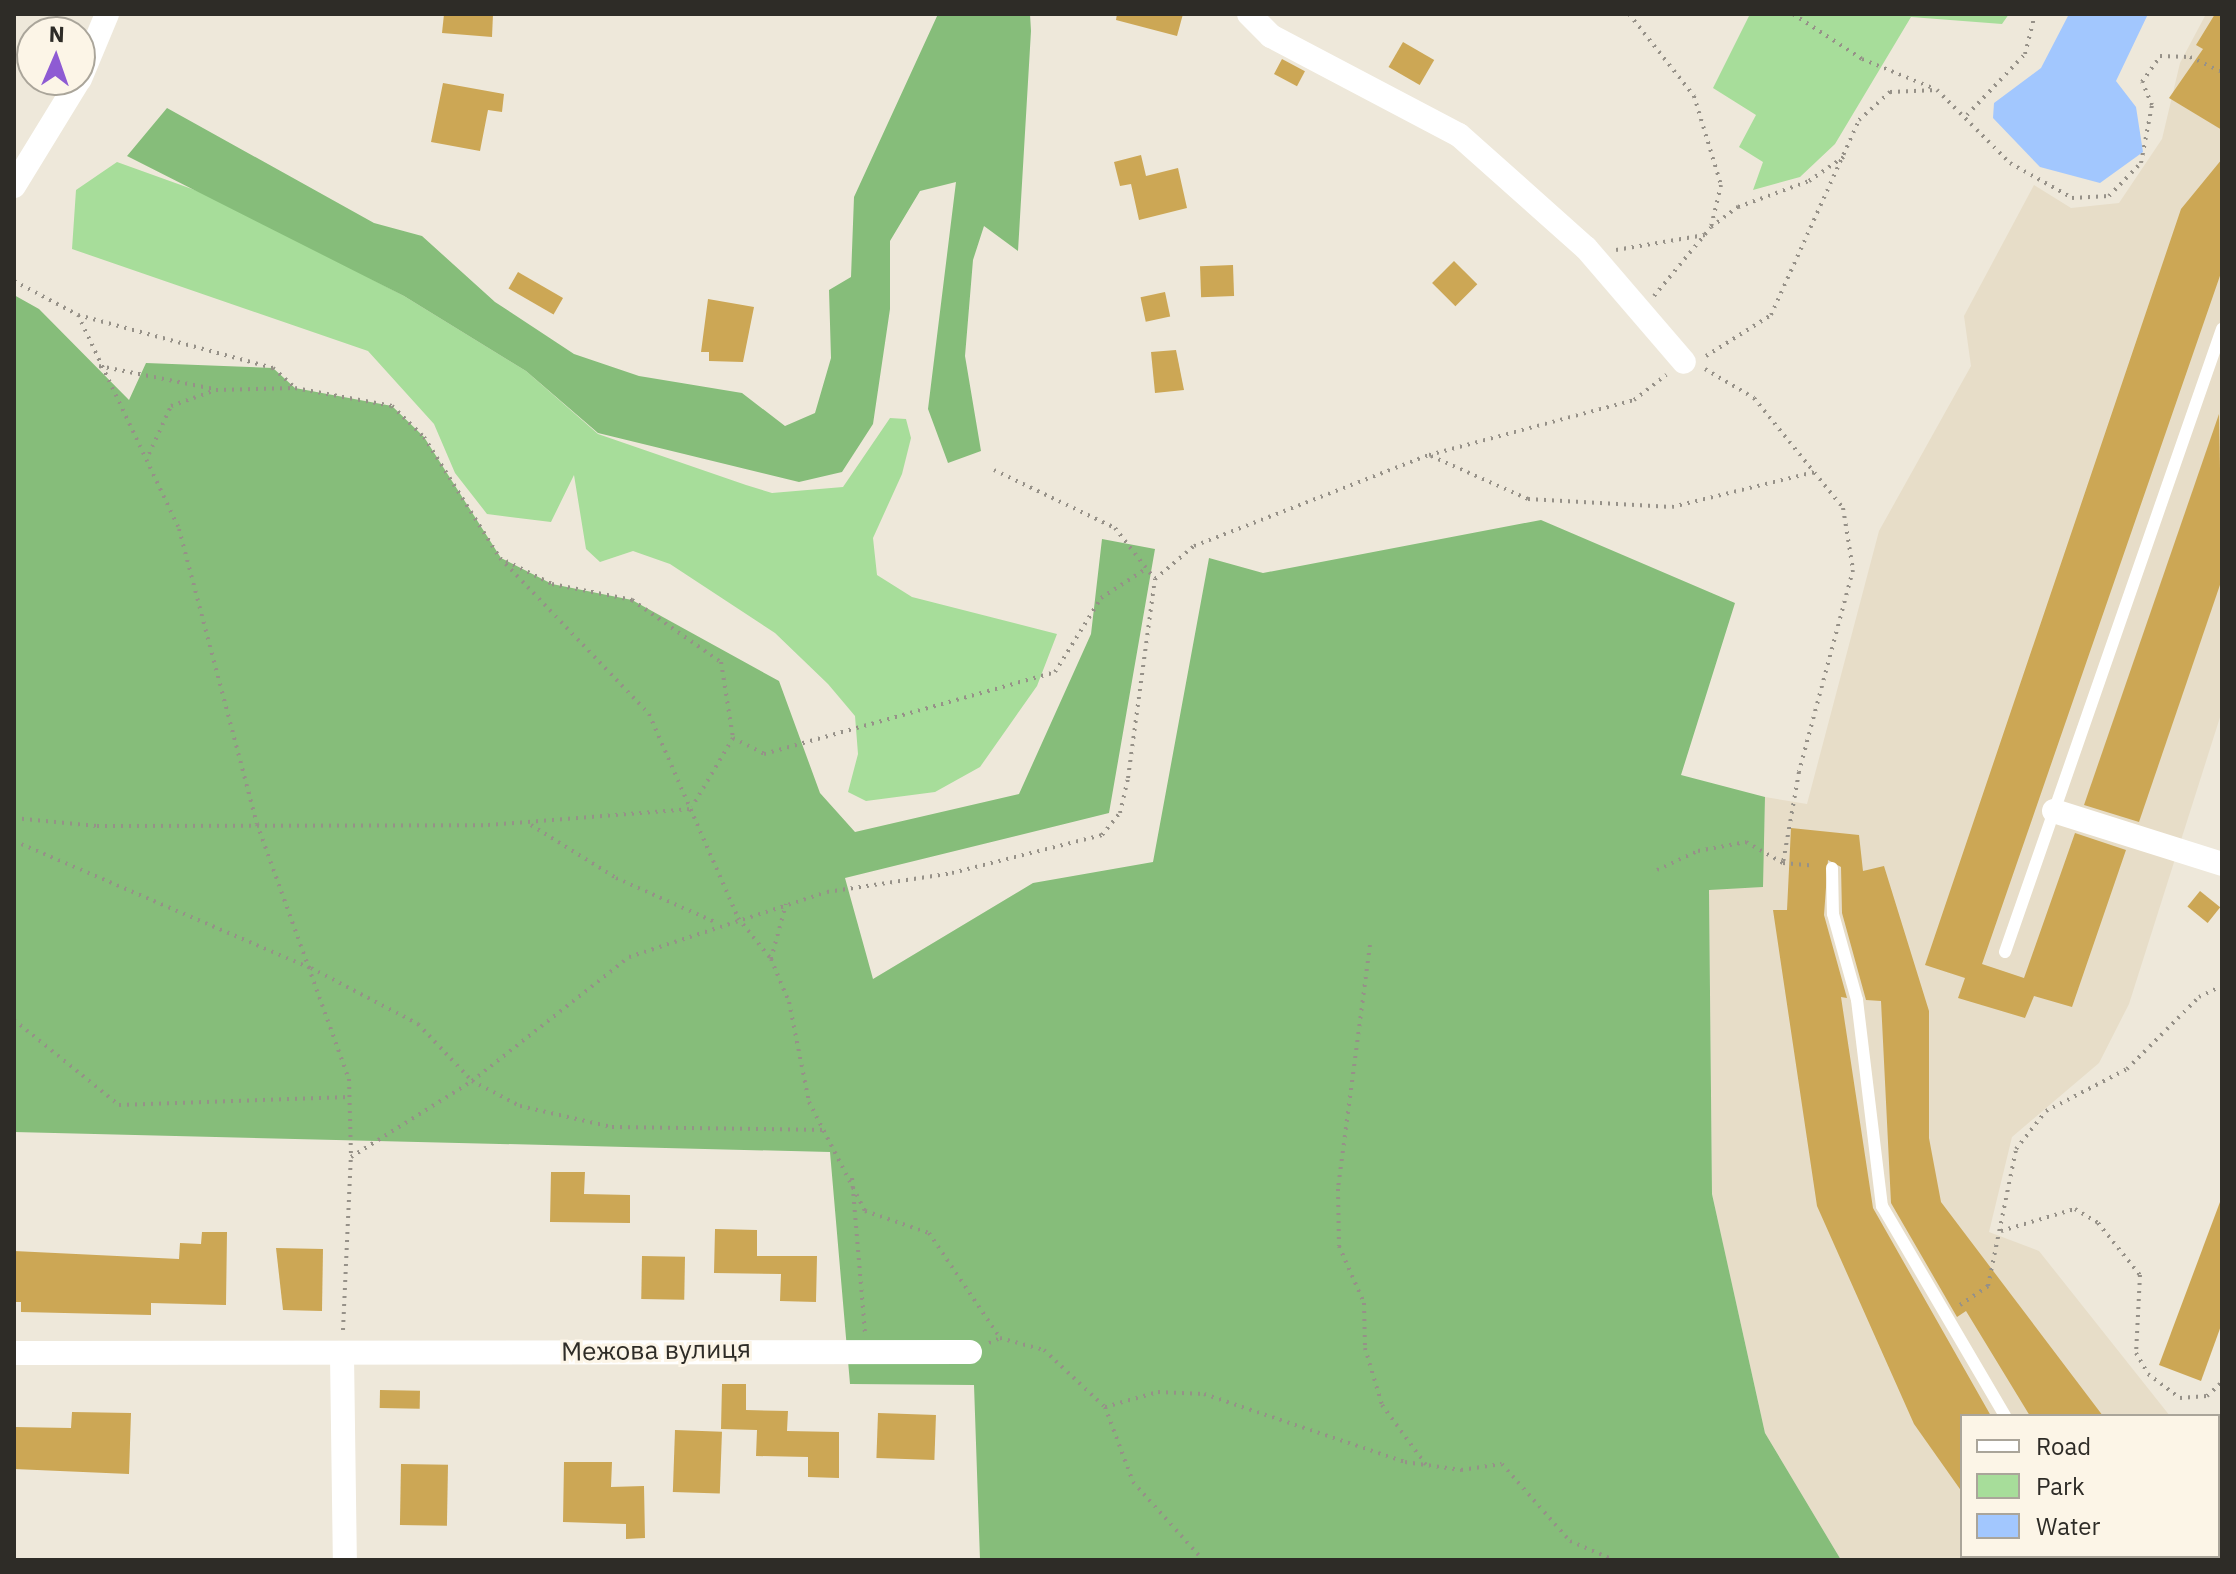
<!DOCTYPE html>
<meta charset="utf-8">
<style>
body{margin:0}
#map{position:relative;width:2236px;height:1574px;overflow:hidden;background:#eee8da;font-family:"IBM Plex Sans",sans-serif}
div>[style]{position:absolute}
.built>*{inset:0;background:#e7ddc8}
.green>*{inset:0;background:#a7dd9a}
.forest>*{inset:0;background:#86bd7a}
.water>*{inset:0;background:#a2c7fe}
.building>*{inset:0;background:#cca755;transform-origin:0 0}
.path>*{height:4px;margin-top:-2px;transform-origin:0;background:repeating-linear-gradient(90deg,#969188 0 2px,transparent 0 8px)}
.service>*{height:12px;margin:-6px;padding:0 6px;transform-origin:6px;border-radius:6px;background:#fff}
.minor>*{height:24px;margin:-12px;padding:0 12px;transform-origin:12px;border-radius:12px;background:#fff}
span{translate:-50% -50%;white-space:nowrap;text-align:center;line-height:1.15;-webkit-text-stroke:6px #fcf5e7;paint-order:stroke}
.street-label{font-size:26px;color:#2e2c27}
.frame{position:absolute;inset:0;border:16px solid #2e2c27;pointer-events:none}
.legend{position:absolute;left:1960px;top:1414px;width:260px;height:144px;box-sizing:border-box;background:#fcf5e7;border:2px solid #aaa59a;margin:0;padding:10px 14px;list-style:none;font-size:24px;color:#2e2c27}
.legend li{display:flex;align-items:center;gap:16px;height:40px}
.legend b{width:40px;border:2px solid #aaa59a}
.north{position:absolute;left:16px;top:16px;width:80px;height:80px;box-sizing:border-box;background:#fcf5e7;border:2px solid #aaa59a;border-radius:50%;rotate:2deg;font-size:22px;font-weight:700;line-height:32px;text-align:center;color:#2e2c27}
.north::after{content:'';display:block;margin:auto;width:28px;height:36px;background:#8e5bd3;clip-path:polygon(50% 0,100% 100%,50% 72%,0 100%)}
</style>
<div id="map">
<div class="built">
<i style="clip-path:polygon(2206px 14px,2222px 14px,2222px 711px,2129px 1004px,2099px 1063px,2012px 1137px,1989px 1232px,2039px 1251px,2170px 1416px,1962px 1416px,1962px 1556px,2218px 1556px,2218px 1476px,2222px 1560px,1841px 1560px,1765px 1433px,1712px 1194px,1709px 889px,1762px 887px,1765px 797px,1807px 804px,1879px 531px,1971px 366px,1964px 316px,2034px 185px,2071px 208px,2119px 203px,2162px 139px,2180px 63px)"></i>
</div>
<div class="green">
<i style="clip-path:polygon(1750px 14px,2009px 14px,2002px 24px,1911px 17px,1835px 144px,1800px 177px,1753px 190px,1763px 162px,1739px 147px,1756px 115px,1713px 88px)"></i>
<i style="clip-path:polygon(117px 162px,217px 198px,404px 296px,526px 371px,598px 434px,746px 485px,772px 493px,843px 487px,890px 418px,906px 419px,911px 438px,902px 474px,873px 538px,877px 575px,912px 597px,1057px 634px,1037px 686px,980px 767px,935px 792px,866px 801px,848px 792px,858px 754px,855px 716px,828px 684px,775px 633px,670px 564px,633px 551px,600px 562px,586px 549px,574px 475px,551px 522px,487px 514px,455px 473px,434px 424px,368px 351px,72px 249px,76px 190px)"></i>
</div>
<div class="forest">
<i style="clip-path:polygon(938px 14px,1030px 14px,1031px 31px,1018px 251px,984px 226px,973px 260px,965px 356px,981px 451px,948px 463px,928px 409px,956px 182px,920px 191px,890px 241px,890px 309px,873px 424px,842px 472px,799px 482px,598px 433px,526px 371px,404px 296px,127px 156px,167px 108px,374px 223px,422px 236px,495px 302px,574px 354px,639px 376px,742px 393px,785px 426px,815px 413px,831px 358px,829px 290px,851px 277px,854px 197px)"></i>
<i style="clip-path:polygon(14px 295px,39px 309px,129px 400px,146px 363px,273px 368px,295px 388px,392px 406px,424px 437px,501px 558px,552px 584px,632px 600px,779px 681px,820px 793px,855px 832px,1019px 794px,1091px 634px,1102px 539px,1155px 549px,1109px 813px,845px 878px,873px 979px,1033px 883px,1153px 862px,1209px 558px,1263px 573px,1541px 520px,1735px 603px,1681px 775px,1765px 797px,1763px 887px,1709px 890px,1712px 1194px,1765px 1433px,1841px 1560px,980px 1560px,974px 1385px,850px 1384px,830px 1152px,14px 1132px)"></i>
</div>
<div class="water">
<i style="clip-path:polygon(2069px 14px,2148px 14px,2116px 81px,2136px 107px,2143px 152px,2100px 183px,2040px 167px,1993px 118px,1994px 103px,2041px 68px)"></i>
</div>
<div class="building">
<i style="clip-path:polygon(444px 14px,493px 14px,492px 37px,442px 33px)"></i>
<i style="clip-path:polygon(1117px 14px,1183px 14px,1177px 36px,1116px 20px)"></i>
<i style="clip-path:polygon(2215px 14px,2222px 14px,2222px 130px,2169px 98px,2203px 49px,2196px 45px)"></i>
<i style="left:1403px;top:42px;width:36px;height:29px;rotate:30deg"></i>
<i style="left:1282px;top:59px;width:26px;height:17px;rotate:28deg"></i>
<i style="clip-path:polygon(443px 83px,504px 94px,502px 112px,488px 110px,480px 151px,431px 142px)"></i>
<i style="clip-path:polygon(1141px 155px,1146px 176px,1178px 168px,1187px 208px,1139px 220px,1131px 184px,1120px 186px,1114px 162px)"></i>
<i style="clip-path:polygon(2222px 159px,2222px 270px,1982px 964px,2024px 978px,2075px 833px,2126px 850px,2072px 1007px,2034px 996px,2025px 1018px,1958px 998px,1965px 978px,1925px 965px,2181px 209px)"></i>
<i style="left:1454px;top:261px;width:33px;height:31px;rotate:45deg"></i>
<i style="left:1233px;top:265px;width:31px;height:33px;rotate:88deg"></i>
<i style="left:518px;top:272px;width:52px;height:19px;rotate:30deg"></i>
<i style="left:1165px;top:292px;width:25px;height:25px;rotate:78deg"></i>
<i style="clip-path:polygon(708px 299px,754px 307px,743px 362px,709px 361px,709px 352px,701px 352px)"></i>
<i style="clip-path:polygon(1176px 350px,1184px 390px,1155px 393px,1151px 352px)"></i>
<i style="clip-path:polygon(2219px 414px,2222px 579px,2139px 822px,2084px 805px)"></i>
<i style="clip-path:polygon(1791px 828px,1859px 835px,1863px 871px,1884px 866px,1929px 1011px,1929px 1138px,1941px 1202px,2103px 1416px,2030px 1416px,1966px 1311px,1957px 1317px,1891px 1203px,1881px 1001px,1866px 1000px,1842px 913px,1841px 867px,1828px 860px,1824px 915px,1847px 998px,1841px 997px,1873px 1208px,1991px 1416px,1962px 1416px,1962px 1492px,1914px 1424px,1817px 1206px,1773px 910px,1787px 910px)"></i>
<i style="left:2200px;top:891px;width:26px;height:20px;rotate:39deg"></i>
<i style="clip-path:polygon(551px 1172px,585px 1172px,584px 1194px,630px 1195px,630px 1223px,550px 1222px)"></i>
<i style="clip-path:polygon(2220px 1202px,2222px 1323px,2201px 1381px,2159px 1365px)"></i>
<i style="clip-path:polygon(715px 1229px,757px 1230px,757px 1256px,817px 1256px,816px 1302px,780px 1301px,781px 1274px,714px 1273px)"></i>
<i style="clip-path:polygon(202px 1232px,227px 1232px,226px 1305px,151px 1303px,151px 1315px,21px 1312px,21px 1302px,14px 1302px,14px 1251px,179px 1259px,180px 1243px,201px 1244px)"></i>
<i style="clip-path:polygon(276px 1248px,323px 1249px,322px 1311px,283px 1310px)"></i>
<i style="left:642px;top:1256px;width:43px;height:43px;rotate:1deg"></i>
<i style="clip-path:polygon(722px 1384px,746px 1384px,746px 1410px,788px 1411px,787px 1431px,839px 1432px,839px 1478px,808px 1477px,808px 1457px,756px 1456px,757px 1430px,721px 1429px)"></i>
<i style="left:380px;top:1390px;width:40px;height:18px;rotate:1deg"></i>
<i style="clip-path:polygon(72px 1412px,131px 1413px,129px 1474px,14px 1469px,14px 1427px,71px 1428px)"></i>
<i style="left:878px;top:1413px;width:58px;height:45px;rotate:2deg"></i>
<i style="left:675px;top:1430px;width:47px;height:62px;rotate:2deg"></i>
<i style="clip-path:polygon(564px 1462px,612px 1462px,611px 1487px,644px 1486px,645px 1538px,626px 1539px,626px 1524px,563px 1522px)"></i>
<i style="left:401px;top:1464px;width:47px;height:61px;rotate:1deg"></i>
</div>
<div class="path">
<i style="left:1629px;top:14px;width:105px;rotate:51.6deg"></i>
<i style="left:1694px;top:96px;width:93px;rotate:73.1deg"></i>
<i style="left:1721px;top:185px;width:43px;rotate:103.4deg"></i>
<i style="left:1793px;top:14px;width:82px;rotate:33.1deg"></i>
<i style="left:1862px;top:59px;width:79px;rotate:22.3deg"></i>
<i style="left:1967px;top:115px;width:84px;rotate:-46.4deg"></i>
<i style="left:2025px;top:54px;width:41px;rotate:-76deg"></i>
<i style="left:1616px;top:250px;width:90px;rotate:-9.6deg"></i>
<i style="left:14px;top:281px;width:72px;rotate:28deg"></i>
<i style="left:78px;top:315px;width:202px;rotate:15.2deg"></i>
<i style="left:273px;top:368px;width:30px;rotate:42deg"></i>
<i style="left:295px;top:388px;width:99px;rotate:10.5deg"></i>
<i style="left:392px;top:406px;width:45px;rotate:44.1deg"></i>
<i style="left:424px;top:437px;width:143px;rotate:57.9deg"></i>
<i style="left:500px;top:558px;width:216px;rotate:46.3deg"></i>
<i style="left:649px;top:714px;width:223px;rotate:66.4deg"></i>
<i style="left:738px;top:918px;width:53px;rotate:51.2deg"></i>
<i style="left:771px;top:959px;width:47px;rotate:67.3deg"></i>
<i style="left:789px;top:1002px;width:102px;rotate:78.7deg"></i>
<i style="left:809px;top:1102px;width:123px;rotate:62.8deg"></i>
<i style="left:865px;top:1211px;width:68px;rotate:19deg"></i>
<i style="left:929px;top:1233px;width:127px;rotate:55.9deg"></i>
<i style="left:1654px;top:296px;width:89px;rotate:-50.4deg"></i>
<i style="left:1711px;top:227px;width:34px;rotate:-37deg"></i>
<i style="left:1738px;top:207px;width:76px;rotate:-20.1deg"></i>
<i style="left:1809px;top:181px;width:44px;rotate:-34.8deg"></i>
<i style="left:78px;top:315px;width:237px;rotate:64.7deg"></i>
<i style="left:179px;top:529px;width:305px;rotate:75.2deg"></i>
<i style="left:257px;top:824px;width:271px;rotate:70.2deg"></i>
<i style="left:349px;top:1079px;width:78px;rotate:88.5deg"></i>
<i style="left:1706px;top:356px;width:77px;rotate:-32.2deg"></i>
<i style="left:1771px;top:315px;width:214px;rotate:-65.7deg"></i>
<i style="left:1859px;top:120px;width:42px;rotate:-42.1deg"></i>
<i style="left:1890px;top:92px;width:47px;rotate:-2.4deg"></i>
<i style="left:1937px;top:90px;width:103px;rotate:45deg"></i>
<i style="left:2010px;top:163px;width:71px;rotate:29.4deg"></i>
<i style="left:2072px;top:198px;width:37px;rotate:-3deg"></i>
<i style="left:2109px;top:196px;width:46px;rotate:-45.9deg"></i>
<i style="left:2141px;top:163px;width:59px;rotate:-79.3deg"></i>
<i style="left:2152px;top:105px;width:25px;rotate:-113deg"></i>
<i style="left:2142px;top:82px;width:32px;rotate:-55deg"></i>
<i style="left:2160px;top:56px;width:30px;rotate:2deg"></i>
<i style="left:2190px;top:57px;width:35px;rotate:25deg"></i>
<i style="left:99px;top:366px;width:117px;rotate:11.3deg"></i>
<i style="left:1705px;top:369px;width:57px;rotate:30.6deg"></i>
<i style="left:1754px;top:398px;width:141px;rotate:51deg"></i>
<i style="left:1843px;top:508px;width:63px;rotate:80.8deg"></i>
<i style="left:1853px;top:570px;width:209px;rotate:105deg"></i>
<i style="left:1799px;top:772px;width:92px;rotate:100deg"></i>
<i style="left:1783px;top:863px;width:32px;rotate:5deg"></i>
<i style="left:149px;top:454px;width:53px;rotate:-65.4deg"></i>
<i style="left:171px;top:406px;width:48px;rotate:-19.6deg"></i>
<i style="left:216px;top:390px;width:79px;rotate:-1.5deg"></i>
<i style="left:1431px;top:456px;width:106px;rotate:23.9deg"></i>
<i style="left:1528px;top:499px;width:144px;rotate:3.2deg"></i>
<i style="left:1672px;top:507px;width:151px;rotate:-13.8deg"></i>
<i style="left:994px;top:470px;width:134px;rotate:25.6deg"></i>
<i style="left:1115px;top:528px;width:63px;rotate:52deg"></i>
<i style="left:506px;top:561px;width:51px;rotate:26.6deg"></i>
<i style="left:552px;top:584px;width:82px;rotate:11.3deg"></i>
<i style="left:632px;top:600px;width:108px;rotate:34.9deg"></i>
<i style="left:721px;top:662px;width:77px;rotate:81deg"></i>
<i style="left:733px;top:738px;width:80px;rotate:120.7deg"></i>
<i style="left:733px;top:738px;width:35px;rotate:27deg"></i>
<i style="left:764px;top:754px;width:302px;rotate:-15.7deg"></i>
<i style="left:1055px;top:672px;width:87px;rotate:-58.1deg"></i>
<i style="left:1101px;top:598px;width:55px;rotate:-33.1deg"></i>
<i style="left:14px;top:818px;width:83px;rotate:5.5deg"></i>
<i style="left:97px;top:826px;width:391px;rotate:-0.1deg"></i>
<i style="left:488px;top:825px;width:204px;rotate:-4.5deg"></i>
<i style="left:531px;top:825px;width:100px;rotate:31.9deg"></i>
<i style="left:616px;top:878px;width:111px;rotate:24deg"></i>
<i style="left:14px;top:841px;width:323px;rotate:23.2deg"></i>
<i style="left:311px;top:968px;width:121px;rotate:27.6deg"></i>
<i style="left:418px;top:1024px;width:79px;rotate:46.5deg"></i>
<i style="left:472px;top:1081px;width:54px;rotate:27.5deg"></i>
<i style="left:520px;top:1106px;width:94px;rotate:12.9deg"></i>
<i style="left:612px;top:1127px;width:215px;rotate:0.8deg"></i>
<i style="left:1657px;top:870px;width:45px;rotate:-24.9deg"></i>
<i style="left:1698px;top:851px;width:49px;rotate:-10.6deg"></i>
<i style="left:1746px;top:842px;width:43px;rotate:29.6deg"></i>
<i style="left:1370px;top:945px;width:246px;rotate:97.5deg"></i>
<i style="left:1338px;top:1189px;width:57px;rotate:89deg"></i>
<i style="left:1339px;top:1246px;width:62px;rotate:66.3deg"></i>
<i style="left:1364px;top:1303px;width:45px;rotate:88.7deg"></i>
<i style="left:1365px;top:1348px;width:59px;rotate:73.4deg"></i>
<i style="left:1382px;top:1405px;width:74px;rotate:53.7deg"></i>
<i style="left:771px;top:959px;width:57px;rotate:-74.7deg"></i>
<i style="left:14px;top:1020px;width:135px;rotate:39deg"></i>
<i style="left:119px;top:1105px;width:230px;rotate:-2deg"></i>
<i style="left:852px;top:1178px;width:155px;rotate:85.2deg"></i>
<i style="left:2001px;top:1231px;width:77px;rotate:-16.6deg"></i>
<i style="left:2075px;top:1209px;width:27px;rotate:31deg"></i>
<i style="left:2098px;top:1223px;width:67px;rotate:51.1deg"></i>
<i style="left:2140px;top:1275px;width:78px;rotate:92.9deg"></i>
<i style="left:2136px;top:1353px;width:24px;rotate:60deg"></i>
<i style="left:2148px;top:1374px;width:40px;rotate:37deg"></i>
<i style="left:2180px;top:1398px;width:27px;rotate:-4deg"></i>
<i style="left:2207px;top:1396px;width:21px;rotate:-43deg"></i>
<i style="left:1960px;top:1305px;width:34px;rotate:-34deg"></i>
<i style="left:1988px;top:1286px;width:140px;rotate:-78.4deg"></i>
<i style="left:2016px;top:1149px;width:48px;rotate:-51.7deg"></i>
<i style="left:2046px;top:1111px;width:91px;rotate:-27.4deg"></i>
<i style="left:2127px;top:1069px;width:102px;rotate:-45deg"></i>
<i style="left:2199px;top:997px;width:25px;rotate:-26deg"></i>
<i style="left:343px;top:1330px;width:173px;rotate:-87.4deg"></i>
<i style="left:351px;top:1157px;width:143px;rotate:-32.1deg"></i>
<i style="left:472px;top:1081px;width:200px;rotate:-38.3deg"></i>
<i style="left:629px;top:957px;width:208px;rotate:-18.2deg"></i>
<i style="left:827px;top:892px;width:126px;rotate:-8.6deg"></i>
<i style="left:952px;top:873px;width:155px;rotate:-14.2deg"></i>
<i style="left:1102px;top:835px;width:28px;rotate:-51deg"></i>
<i style="left:1120px;top:813px;width:36px;rotate:-77deg"></i>
<i style="left:1128px;top:778px;width:201px;rotate:-82.3deg"></i>
<i style="left:1155px;top:579px;width:51px;rotate:-40.2deg"></i>
<i style="left:1194px;top:546px;width:252px;rotate:-21.2deg"></i>
<i style="left:1429px;top:455px;width:212px;rotate:-15deg"></i>
<i style="left:1634px;top:400px;width:41px;rotate:-38deg"></i>
<i style="left:989px;top:1343px;width:12px;rotate:-24deg"></i>
<i style="left:1000px;top:1338px;width:46px;rotate:15.3deg"></i>
<i style="left:1044px;top:1350px;width:83px;rotate:43.1deg"></i>
<i style="left:1105px;top:1407px;width:80px;rotate:69.5deg"></i>
<i style="left:1133px;top:1482px;width:105px;rotate:48.1deg"></i>
<i style="left:1105px;top:1407px;width:55px;rotate:-15.8deg"></i>
<i style="left:1158px;top:1392px;width:46px;rotate:2.5deg"></i>
<i style="left:1204px;top:1394px;width:212px;rotate:18.7deg"></i>
<i style="left:1405px;top:1462px;width:57px;rotate:8.1deg"></i>
<i style="left:1461px;top:1470px;width:41px;rotate:-8.3deg"></i>
<i style="left:1502px;top:1464px;width:103px;rotate:48.6deg"></i>
<i style="left:1570px;top:1541px;width:48px;rotate:23.4deg"></i>
</div>
<div class="service">
<i style="left:1832px;top:868px;width:46px;rotate:88.8deg"></i>
<i style="left:1833px;top:914px;width:89px;rotate:74.4deg"></i>
<i style="left:1857px;top:1000px;width:208px;rotate:83.1deg"></i>
<i style="left:1882px;top:1206px;width:243px;rotate:59.6deg"></i>
<i style="left:2005px;top:952px;width:660px;rotate:-70.8deg"></i>
<i style="left:2088px;top:1556px;width:4px;rotate:63deg"></i>
</div>
<div class="minor">
<i style="left:1249px;top:14px;width:31px;rotate:45deg"></i>
<i style="left:1271px;top:36px;width:212px;rotate:27.8deg"></i>
<i style="left:1459px;top:135px;width:170px;rotate:41.7deg"></i>
<i style="left:1586px;top:248px;width:150px;rotate:49.3deg"></i>
<i style="left:80px;top:79px;width:70px;rotate:-67.4deg"></i>
<i style="left:14px;top:186px;width:124px;rotate:-58.5deg"></i>
<i style="left:2054px;top:811px;width:176px;rotate:17.5deg"></i>
<i style="left:14px;top:1353px;width:956px;rotate:-0.06deg"></i>
<i style="left:342px;top:1355px;width:205px;rotate:89.2deg"></i>
</div>
<div class="street-label">
<span style="left:656px;top:1350px;rotate:-1deg">Межова вулиця</span>
</div>
<div class="frame"></div>
<ul class="legend">
<li><b style="height:10px;background:#fff"></b>Road</li>
<li><b style="height:22px;background:#a7dd9a"></b>Park</li>
<li><b style="height:22px;background:#a2c7fe"></b>Water</li>
</ul>
<div class="north">N</div>
</div>
